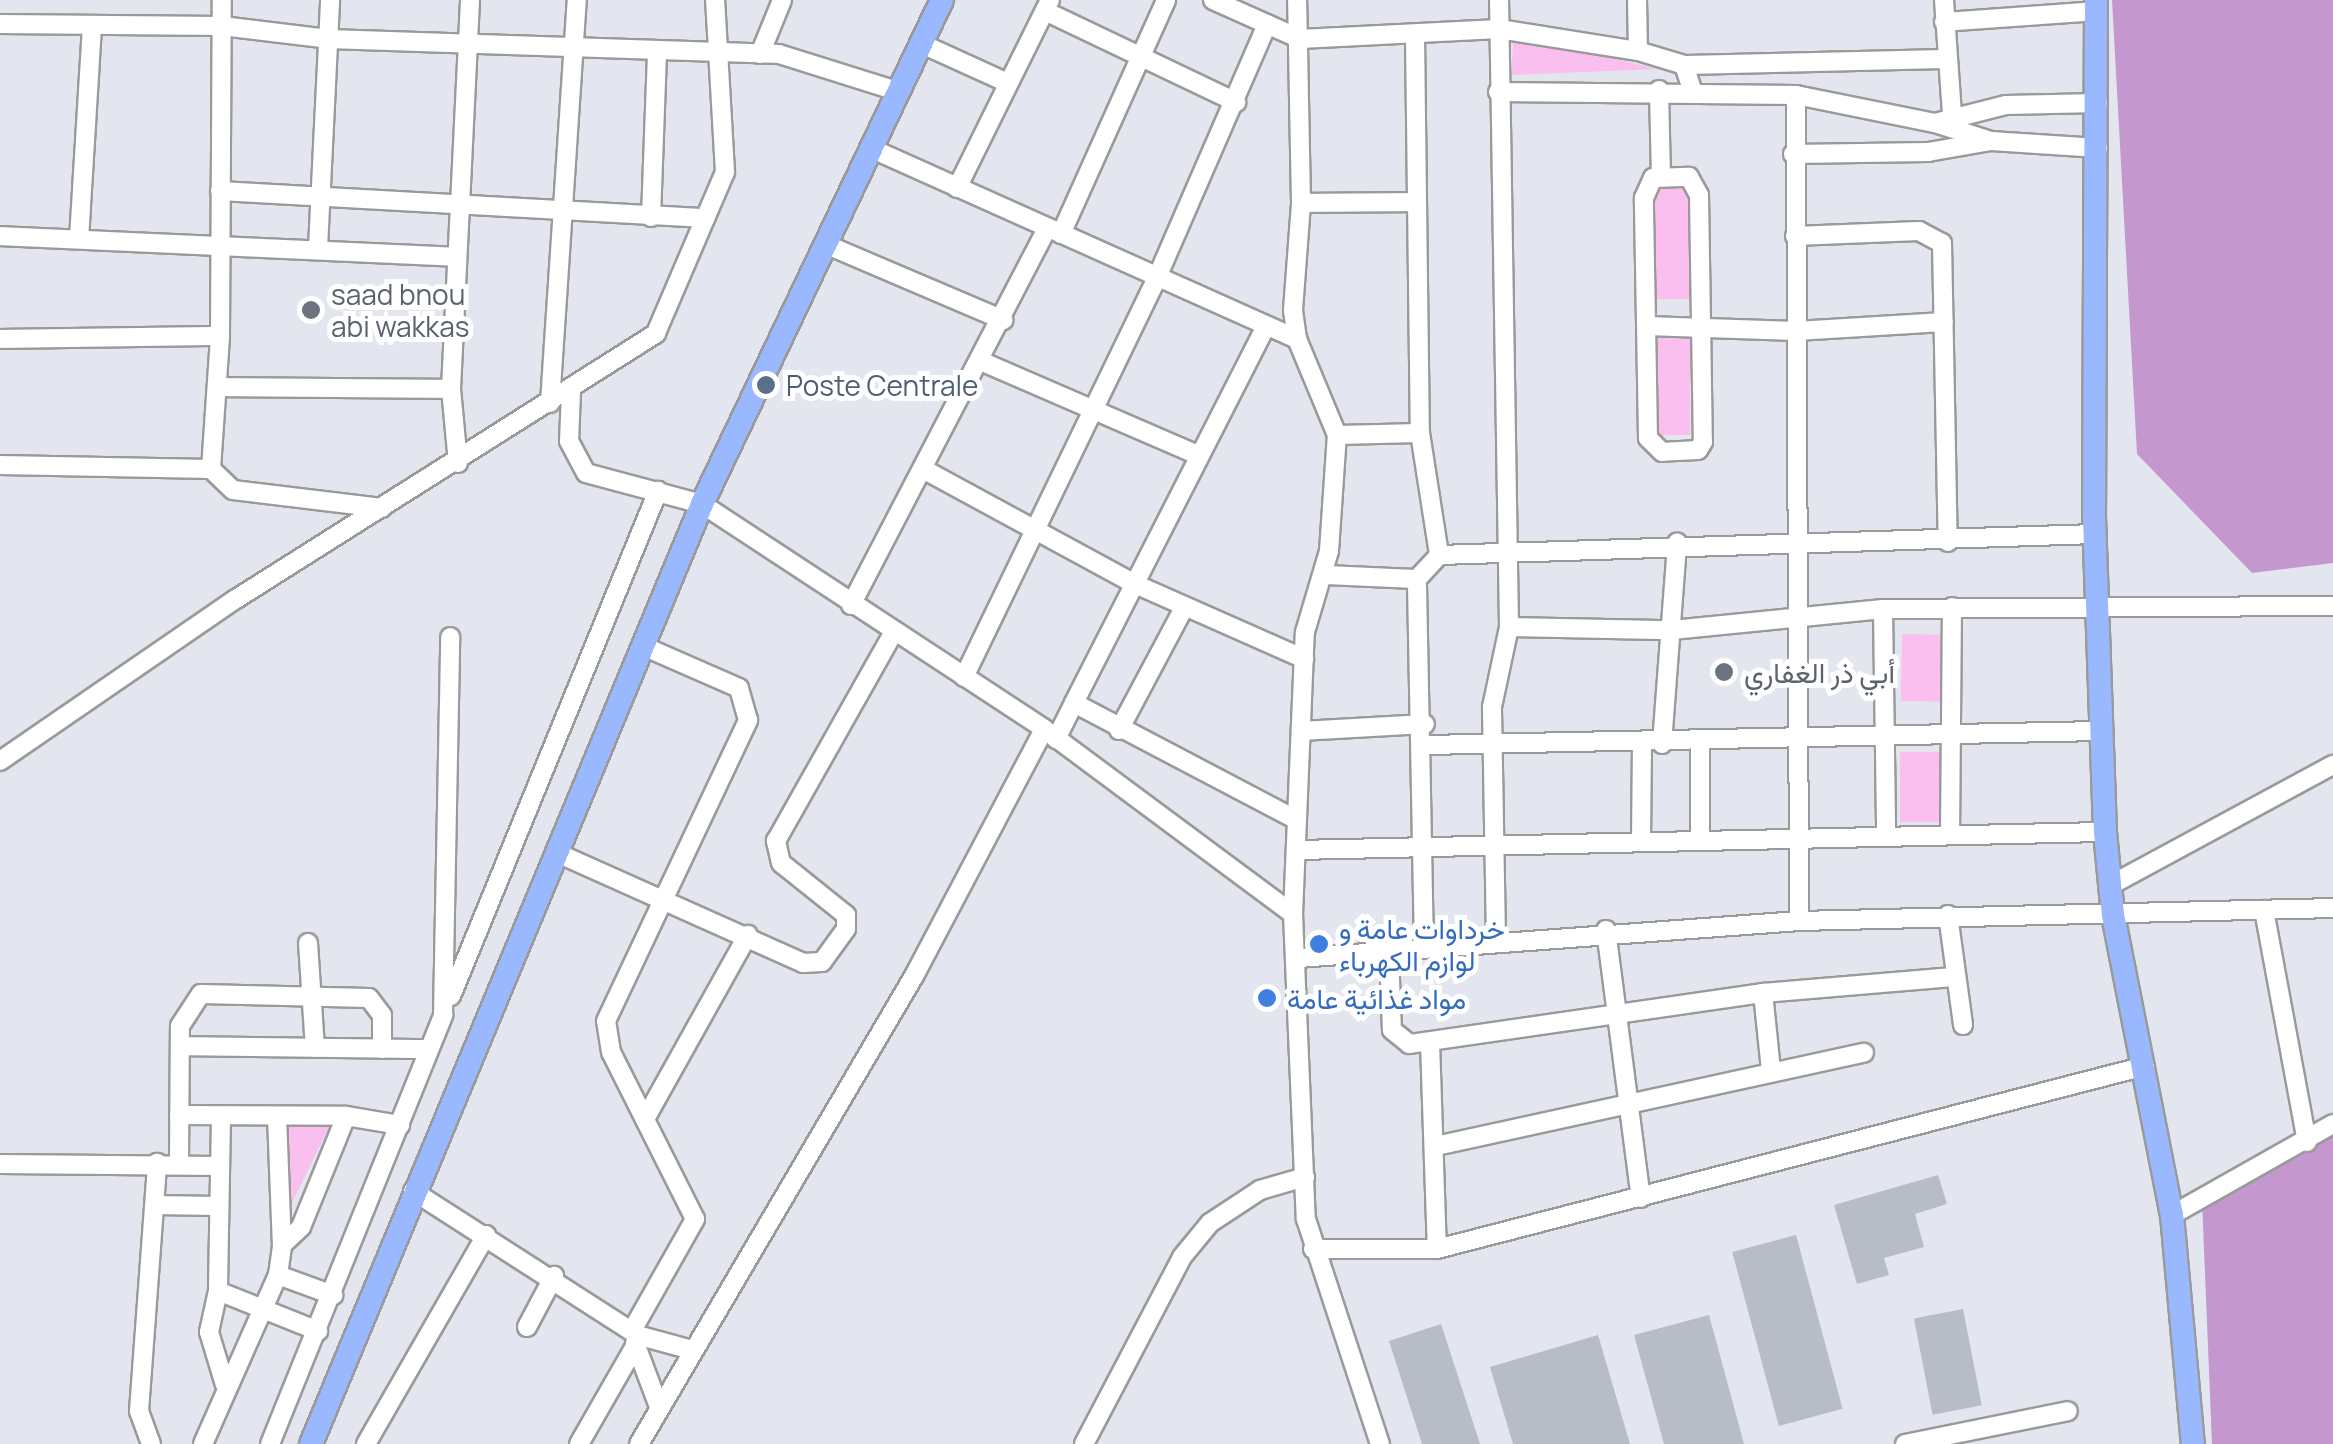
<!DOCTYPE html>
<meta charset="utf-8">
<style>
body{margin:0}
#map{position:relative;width:2333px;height:1444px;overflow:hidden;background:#e3e5ef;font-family:Manrope,Vazirmatn,sans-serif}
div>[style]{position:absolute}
.forest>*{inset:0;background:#c597cf}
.park>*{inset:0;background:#fabfee;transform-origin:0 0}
.building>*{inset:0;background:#b6bdc6;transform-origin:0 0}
.roads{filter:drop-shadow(2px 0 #9a9a9a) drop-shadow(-2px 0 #9a9a9a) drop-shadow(0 2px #9a9a9a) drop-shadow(0 -2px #9a9a9a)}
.minor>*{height:18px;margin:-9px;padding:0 9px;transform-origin:9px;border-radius:9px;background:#fff}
.major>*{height:22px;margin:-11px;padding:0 11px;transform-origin:11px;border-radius:11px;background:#9ab8fd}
.dots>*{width:28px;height:28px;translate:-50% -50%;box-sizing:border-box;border:5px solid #fff;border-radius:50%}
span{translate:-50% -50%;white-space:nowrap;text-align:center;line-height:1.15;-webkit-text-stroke:10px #fff;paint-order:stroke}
.worship-label{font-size:28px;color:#5b616d}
.left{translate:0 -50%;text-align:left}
.service-label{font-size:28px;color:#4e5e75}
.shop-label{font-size:28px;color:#366cbe}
</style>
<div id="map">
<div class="forest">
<i style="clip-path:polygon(2112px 0,2333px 0,2333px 563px,2252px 573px,2137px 454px)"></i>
<i style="clip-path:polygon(2333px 1133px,2333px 1444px,2212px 1444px,2202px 1200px)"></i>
</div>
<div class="park">
<i style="clip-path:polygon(1514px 33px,1656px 69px,1511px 75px)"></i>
<i style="left:1653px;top:188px;width:37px;height:111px"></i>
<i style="left:1654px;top:334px;width:36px;height:101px"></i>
<i style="left:1902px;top:634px;width:39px;height:67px;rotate:1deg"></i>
<i style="left:1900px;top:752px;width:41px;height:70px"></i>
<i style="clip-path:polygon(331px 1123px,284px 1219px,282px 1128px)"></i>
</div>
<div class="building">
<i style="clip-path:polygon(1938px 1175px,1947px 1204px,1915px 1214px,1924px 1247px,1884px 1258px,1889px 1275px,1857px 1284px,1834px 1205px)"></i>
<i style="left:1796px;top:1235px;width:180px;height:66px;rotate:75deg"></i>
<i style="left:1963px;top:1309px;width:98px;height:50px;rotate:79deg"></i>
<i style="clip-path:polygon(1709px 1315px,1744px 1444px,1664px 1444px,1634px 1335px)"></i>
<i style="clip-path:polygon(1441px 1324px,1480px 1444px,1422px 1444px,1389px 1341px)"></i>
<i style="clip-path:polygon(1598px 1335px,1630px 1444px,1513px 1444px,1490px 1367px)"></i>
</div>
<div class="roads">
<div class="minor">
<i style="left:1213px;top:0;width:95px;rotate:24.1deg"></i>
<i style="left:1300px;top:39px;width:199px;rotate:-2.9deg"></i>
<i style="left:1499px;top:29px;width:141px;rotate:9deg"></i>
<i style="left:1638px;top:51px;width:48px;rotate:16.9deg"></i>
<i style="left:1684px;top:65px;width:29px;rotate:72deg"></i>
<i style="left:1637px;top:0;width:51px;rotate:88.9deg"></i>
<i style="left:1944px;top:0;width:114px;rotate:86deg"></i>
<i style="left:1045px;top:11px;width:212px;rotate:25.5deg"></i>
<i style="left:1944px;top:22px;width:152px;rotate:-4.1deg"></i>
<i style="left:0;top:24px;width:222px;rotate:0.5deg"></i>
<i style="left:222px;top:26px;width:109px;rotate:6.9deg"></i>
<i style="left:330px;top:39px;width:449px;rotate:1.9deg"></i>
<i style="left:779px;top:54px;width:124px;rotate:17.4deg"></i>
<i style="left:1415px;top:36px;width:397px;rotate:89.3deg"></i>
<i style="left:1420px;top:433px;width:123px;rotate:81.1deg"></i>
<i style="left:922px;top:44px;width:94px;rotate:24.4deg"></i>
<i style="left:760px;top:54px;width:58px;rotate:-67.8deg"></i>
<i style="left:1684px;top:65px;width:262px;rotate:-1.3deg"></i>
<i style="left:1659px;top:90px;width:86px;rotate:88.7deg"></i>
<i style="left:1498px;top:92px;width:298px;rotate:0.6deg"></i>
<i style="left:1796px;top:95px;width:142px;rotate:11.4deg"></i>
<i style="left:1796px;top:95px;width:826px;rotate:89.79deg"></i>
<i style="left:870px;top:148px;width:468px;rotate:24.1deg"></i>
<i style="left:2098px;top:148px;width:107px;rotate:-176.3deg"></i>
<i style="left:1991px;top:141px;width:59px;rotate:-162.2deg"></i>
<i style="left:1935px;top:123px;width:73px;rotate:-14.2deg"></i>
<i style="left:2006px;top:105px;width:92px;rotate:-1.2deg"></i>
<i style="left:1793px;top:154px;width:135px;rotate:-0.8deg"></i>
<i style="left:1928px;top:152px;width:64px;rotate:-9.9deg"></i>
<i style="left:1689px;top:177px;width:21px;rotate:61deg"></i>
<i style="left:1699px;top:195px;width:247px;rotate:89.1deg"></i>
<i style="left:1703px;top:442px;width:9px;rotate:122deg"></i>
<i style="left:1698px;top:450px;width:36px;rotate:177deg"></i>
<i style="left:1662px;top:452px;width:20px;rotate:-135deg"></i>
<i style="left:1648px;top:438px;width:240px;rotate:-91deg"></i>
<i style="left:1644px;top:198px;width:22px;rotate:-66deg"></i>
<i style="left:1653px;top:178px;width:36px;rotate:-2deg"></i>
<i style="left:957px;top:188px;width:210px;rotate:-63.7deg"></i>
<i style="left:220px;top:191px;width:486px;rotate:3.2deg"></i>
<i style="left:1301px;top:203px;width:115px;rotate:-0.5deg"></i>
<i style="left:651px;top:217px;width:164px;rotate:-87.9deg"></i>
<i style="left:1061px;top:234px;width:256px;rotate:-65.8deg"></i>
<i style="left:0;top:236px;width:457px;rotate:2.6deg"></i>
<i style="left:1795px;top:236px;width:124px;rotate:-2.3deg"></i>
<i style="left:1919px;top:231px;width:26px;rotate:28deg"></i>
<i style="left:1942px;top:243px;width:299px;rotate:88.9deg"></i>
<i style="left:79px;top:239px;width:214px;rotate:-86.5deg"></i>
<i style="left:825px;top:244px;width:194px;rotate:23.1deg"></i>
<i style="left:318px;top:248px;width:248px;rotate:-87.2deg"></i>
<i style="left:1266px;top:326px;width:423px;rotate:117deg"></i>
<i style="left:1074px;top:703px;width:252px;rotate:27.7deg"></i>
<i style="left:1646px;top:326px;width:150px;rotate:1.9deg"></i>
<i style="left:1796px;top:331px;width:148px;rotate:-3.5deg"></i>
<i style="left:0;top:339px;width:220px;rotate:-0.8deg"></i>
<i style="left:983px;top:362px;width:232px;rotate:23.4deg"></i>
<i style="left:219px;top:387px;width:232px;rotate:0.5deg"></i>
<i style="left:571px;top:392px;width:49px;rotate:92.3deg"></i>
<i style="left:569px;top:441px;width:36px;rotate:62deg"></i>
<i style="left:586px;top:473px;width:120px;rotate:15deg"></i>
<i style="left:702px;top:504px;width:409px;rotate:33.3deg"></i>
<i style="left:1044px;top:729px;width:310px;rotate:36.6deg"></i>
<i style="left:1293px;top:914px;width:305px;rotate:87.6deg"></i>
<i style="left:1306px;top:1219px;width:237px;rotate:71.8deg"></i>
<i style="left:550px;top:403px;width:404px;rotate:-86.2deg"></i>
<i style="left:1337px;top:435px;width:83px;rotate:-1.4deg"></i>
<i style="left:458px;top:463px;width:74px;rotate:-95.4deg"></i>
<i style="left:451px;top:389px;width:389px;rotate:-87.2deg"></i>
<i style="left:0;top:465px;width:211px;rotate:1.1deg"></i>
<i style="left:211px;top:469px;width:30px;rotate:44deg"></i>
<i style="left:233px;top:490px;width:150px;rotate:6.9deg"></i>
<i style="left:211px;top:469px;width:133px;rotate:-86.1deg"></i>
<i style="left:220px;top:336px;width:336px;rotate:-89.7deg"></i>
<i style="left:923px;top:469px;width:241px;rotate:28.5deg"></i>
<i style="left:1135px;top:584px;width:185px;rotate:23.9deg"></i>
<i style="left:1324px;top:575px;width:93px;rotate:2.5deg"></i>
<i style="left:851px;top:605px;width:424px;rotate:-62.5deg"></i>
<i style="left:1883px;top:609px;width:227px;rotate:89.2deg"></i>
<i style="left:1509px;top:627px;width:163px;rotate:1.1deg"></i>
<i style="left:1672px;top:630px;width:212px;rotate:-5.7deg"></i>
<i style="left:1883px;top:609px;width:450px;rotate:-0.4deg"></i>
<i style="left:964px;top:677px;width:439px;rotate:-64.2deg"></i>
<i style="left:1155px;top:282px;width:281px;rotate:-66.5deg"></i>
<i style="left:1119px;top:730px;width:140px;rotate:-62deg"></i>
<i style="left:1301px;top:731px;width:124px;rotate:-3.2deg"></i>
<i style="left:1056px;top:739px;width:40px;rotate:-63.4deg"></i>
<i style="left:1700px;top:742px;width:97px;rotate:90deg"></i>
<i style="left:1662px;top:744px;width:202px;rotate:-85.7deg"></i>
<i style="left:1426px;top:745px;width:673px;rotate:-1.19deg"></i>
<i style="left:0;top:761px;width:286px;rotate:-34.5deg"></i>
<i style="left:236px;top:599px;width:497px;rotate:-32.3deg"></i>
<i style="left:656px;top:333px;width:175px;rotate:-66.8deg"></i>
<i style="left:725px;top:172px;width:172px;rotate:-93.3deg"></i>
<i style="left:1950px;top:835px;width:228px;rotate:-89.5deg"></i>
<i style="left:1641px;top:840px;width:94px;rotate:-89.4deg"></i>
<i style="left:1297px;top:850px;width:808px;rotate:-1.28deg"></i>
<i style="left:555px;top:852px;width:272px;rotate:24.1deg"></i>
<i style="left:803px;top:963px;width:19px;rotate:-3deg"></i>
<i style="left:822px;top:962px;width:41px;rotate:-54deg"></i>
<i style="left:846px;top:929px;width:14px;rotate:-90deg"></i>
<i style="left:846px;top:915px;width:83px;rotate:-141.3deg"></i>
<i style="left:781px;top:863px;width:23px;rotate:-103deg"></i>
<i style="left:776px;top:841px;width:240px;rotate:-60.6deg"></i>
<i style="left:2109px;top:886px;width:255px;rotate:-28.4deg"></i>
<i style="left:2264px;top:910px;width:236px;rotate:79.5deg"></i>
<i style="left:1293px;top:914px;width:282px;rotate:-87.6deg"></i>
<i style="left:1305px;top:632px;width:84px;rotate:-73.5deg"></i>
<i style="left:1329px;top:551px;width:116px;rotate:-86.1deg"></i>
<i style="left:1337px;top:435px;width:104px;rotate:-112.6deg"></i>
<i style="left:1297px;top:339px;width:29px;rotate:-98deg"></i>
<i style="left:1293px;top:310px;width:107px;rotate:-85.7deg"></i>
<i style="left:1301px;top:203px;width:203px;rotate:-91.1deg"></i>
<i style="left:1948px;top:915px;width:111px;rotate:82.2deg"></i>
<i style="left:1606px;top:930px;width:270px;rotate:82.6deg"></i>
<i style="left:1496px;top:939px;width:232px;rotate:-91deg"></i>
<i style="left:1492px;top:707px;width:82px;rotate:-78deg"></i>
<i style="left:1509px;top:627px;width:627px;rotate:-90.91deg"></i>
<i style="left:308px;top:943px;width:105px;rotate:86.2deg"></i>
<i style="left:1424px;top:949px;width:370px;rotate:-91.1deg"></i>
<i style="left:1417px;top:579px;width:33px;rotate:-47deg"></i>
<i style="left:1439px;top:555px;width:657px;rotate:-1.83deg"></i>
<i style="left:1389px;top:953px;width:77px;rotate:87.8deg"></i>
<i style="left:1392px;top:1030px;width:22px;rotate:39deg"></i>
<i style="left:1409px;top:1044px;width:358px;rotate:-8.2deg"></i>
<i style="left:1763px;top:993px;width:191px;rotate:-4.8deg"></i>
<i style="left:1299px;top:958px;width:501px;rotate:-4.23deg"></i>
<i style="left:1799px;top:921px;width:534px;rotate:-1.39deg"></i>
<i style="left:1763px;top:993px;width:78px;rotate:84.1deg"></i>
<i style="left:451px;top:996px;width:546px;rotate:-67.71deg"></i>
<i style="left:1430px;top:1042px;width:207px;rotate:88.1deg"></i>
<i style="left:181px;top:1046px;width:247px;rotate:0.7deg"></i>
<i style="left:179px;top:1115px;width:167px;rotate:0.3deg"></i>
<i style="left:346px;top:1116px;width:55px;rotate:9.5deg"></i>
<i style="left:221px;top:1117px;width:174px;rotate:91deg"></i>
<i style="left:218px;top:1291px;width:42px;rotate:102.4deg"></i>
<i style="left:209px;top:1332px;width:55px;rotate:73.2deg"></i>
<i style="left:277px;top:1117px;width:128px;rotate:87.8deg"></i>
<i style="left:645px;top:1119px;width:211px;rotate:-60.8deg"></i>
<i style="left:1436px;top:1146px;width:438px;rotate:-12.3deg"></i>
<i style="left:179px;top:1161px;width:135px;rotate:-89.6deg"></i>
<i style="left:180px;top:1026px;width:38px;rotate:-57deg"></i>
<i style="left:201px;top:994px;width:168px;rotate:1.4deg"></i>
<i style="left:369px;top:998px;width:21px;rotate:53deg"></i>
<i style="left:382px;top:1015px;width:34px;rotate:90deg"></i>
<i style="left:0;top:1164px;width:219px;rotate:0.5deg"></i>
<i style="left:413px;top:1191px;width:266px;rotate:32.7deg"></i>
<i style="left:637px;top:1335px;width:57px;rotate:15.3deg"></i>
<i style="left:155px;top:1205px;width:63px;rotate:0.9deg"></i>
<i style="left:2172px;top:1215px;width:185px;rotate:-29.5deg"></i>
<i style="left:1313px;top:1249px;width:124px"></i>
<i style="left:1437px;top:1249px;width:731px;rotate:-14.49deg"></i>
<i style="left:278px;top:1275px;width:59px;rotate:20deg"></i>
<i style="left:218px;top:1291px;width:108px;rotate:21.8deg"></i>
<i style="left:527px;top:1327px;width:58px;rotate:-62.1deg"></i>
<i style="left:634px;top:1327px;width:124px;rotate:-60.5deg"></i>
<i style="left:695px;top:1219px;width:187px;rotate:-116.7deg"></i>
<i style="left:611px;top:1052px;width:31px;rotate:-99deg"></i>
<i style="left:606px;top:1021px;width:333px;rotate:-64.7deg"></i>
<i style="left:748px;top:720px;width:33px;rotate:-106deg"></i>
<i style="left:739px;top:688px;width:103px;rotate:-156.4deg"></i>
<i style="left:635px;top:1343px;width:68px;rotate:69.4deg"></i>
<i style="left:151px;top:1444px;width:35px;rotate:-110deg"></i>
<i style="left:139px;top:1411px;width:249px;rotate:-85.8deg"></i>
<i style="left:203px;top:1444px;width:185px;rotate:-66.1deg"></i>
<i style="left:278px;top:1275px;width:30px;rotate:-82deg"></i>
<i style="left:282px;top:1245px;width:26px;rotate:-43deg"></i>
<i style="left:301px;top:1227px;width:120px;rotate:-67.9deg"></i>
<i style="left:270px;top:1444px;width:463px;rotate:-68deg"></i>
<i style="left:443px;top:1015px;width:378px;rotate:-88.9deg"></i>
<i style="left:366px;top:1444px;width:241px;rotate:-60.1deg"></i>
<i style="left:579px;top:1444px;width:111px;rotate:-60.2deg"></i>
<i style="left:639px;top:1444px;width:543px;rotate:-59.56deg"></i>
<i style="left:914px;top:976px;width:279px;rotate:-62.2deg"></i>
<i style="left:1084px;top:1444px;width:211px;rotate:-62.3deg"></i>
<i style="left:1182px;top:1257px;width:44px;rotate:-50.5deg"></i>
<i style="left:1210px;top:1223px;width:60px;rotate:-33.4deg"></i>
<i style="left:1260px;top:1190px;width:47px;rotate:-16.1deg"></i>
<i style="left:1905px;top:1444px;width:166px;rotate:-11.4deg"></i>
</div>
<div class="major">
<i style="left:2096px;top:0;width:517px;rotate:90.22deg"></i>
<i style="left:2094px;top:517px;width:315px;rotate:88deg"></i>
<i style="left:2105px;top:832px;width:83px;rotate:84.5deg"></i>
<i style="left:2113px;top:915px;width:306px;rotate:78.9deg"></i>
<i style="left:2172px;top:1215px;width:230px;rotate:84.8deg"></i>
<i style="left:311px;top:1444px;width:1018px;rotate:-67.41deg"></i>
<i style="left:702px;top:504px;width:558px;rotate:-64.54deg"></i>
</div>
</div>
<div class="dots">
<i style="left:311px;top:310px;background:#6b7280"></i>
<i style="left:766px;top:385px;background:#5c6f8a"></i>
<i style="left:1724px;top:672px;background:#6b7280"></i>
<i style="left:1319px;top:944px;background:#3f7fe0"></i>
<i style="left:1267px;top:998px;background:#3f7fe0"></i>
</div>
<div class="worship-label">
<span class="left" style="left:331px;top:310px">saad bnou<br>abi wakkas</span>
<span class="left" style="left:1744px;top:672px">أبي ذر الغفاري</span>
</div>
<div class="service-label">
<span class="left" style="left:786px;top:385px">Poste Centrale</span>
</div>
<div class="shop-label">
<span class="left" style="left:1339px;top:944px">خرداوات عامة و<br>لوازم الكهرباء</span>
<span class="left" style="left:1287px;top:998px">مواد غذائية عامة</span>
</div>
</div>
